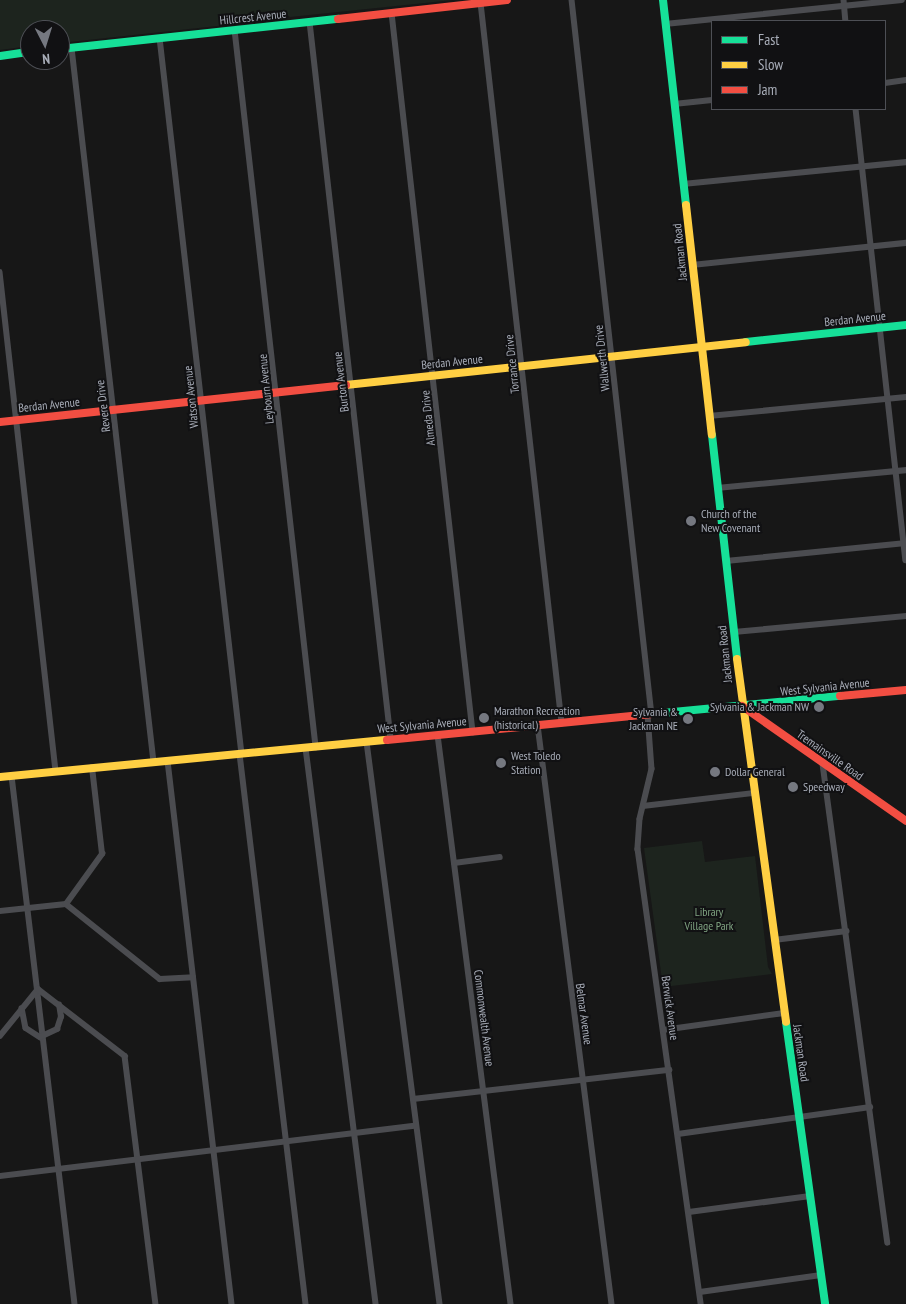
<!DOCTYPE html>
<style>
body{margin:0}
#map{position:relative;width:906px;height:1304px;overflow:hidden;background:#171717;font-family:"PT Sans Narrow",sans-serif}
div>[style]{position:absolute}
.green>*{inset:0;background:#1d241e}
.street>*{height:5.5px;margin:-2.75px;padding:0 2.75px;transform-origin:2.75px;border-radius:2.75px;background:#4b4c50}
.fast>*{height:8px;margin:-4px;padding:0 4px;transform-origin:4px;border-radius:4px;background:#16e098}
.slow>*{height:8px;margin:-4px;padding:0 4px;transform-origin:4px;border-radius:4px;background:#ffcf43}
.jam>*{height:8px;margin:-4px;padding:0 4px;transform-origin:4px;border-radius:4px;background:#f24e42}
.dots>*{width:14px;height:14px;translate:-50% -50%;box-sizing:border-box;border:2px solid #111113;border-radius:50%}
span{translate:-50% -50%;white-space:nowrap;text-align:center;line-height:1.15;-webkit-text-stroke:4px #111113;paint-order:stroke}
.street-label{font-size:12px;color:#a8adb8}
.poi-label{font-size:12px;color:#a8adb8}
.left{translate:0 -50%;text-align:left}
.right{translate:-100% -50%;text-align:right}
.park-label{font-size:12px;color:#7fa381}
.legend{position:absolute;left:711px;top:20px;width:175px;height:90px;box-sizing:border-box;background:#111113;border:1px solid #4d4f55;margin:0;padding:6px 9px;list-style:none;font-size:15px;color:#a8adb8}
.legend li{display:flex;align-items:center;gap:10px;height:25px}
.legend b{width:25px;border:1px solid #4d4f55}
.north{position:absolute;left:20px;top:20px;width:50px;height:50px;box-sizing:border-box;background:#111113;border:1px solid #4d4f55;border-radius:50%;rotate:175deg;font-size:14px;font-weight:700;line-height:20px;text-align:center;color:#a8adb8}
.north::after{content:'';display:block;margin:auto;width:18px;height:22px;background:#757880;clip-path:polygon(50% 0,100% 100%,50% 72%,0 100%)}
</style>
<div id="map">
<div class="green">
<i style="clip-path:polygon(0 0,453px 0,290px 17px,282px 10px,269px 11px,263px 21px,60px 43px,60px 30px,30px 30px,30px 46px,0 50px)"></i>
<i style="clip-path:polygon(702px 841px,705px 862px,755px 856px,768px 967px,772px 974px,663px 987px,644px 848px)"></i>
</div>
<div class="street">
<i style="left:572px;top:0;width:719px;rotate:83.62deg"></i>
<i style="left:844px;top:0;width:21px;rotate:85deg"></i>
<i style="left:481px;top:3px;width:725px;rotate:83.58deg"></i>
<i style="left:392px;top:13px;width:724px;rotate:83.57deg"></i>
<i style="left:310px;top:22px;width:722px;rotate:83.55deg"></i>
<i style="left:665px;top:24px;width:238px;rotate:-5.8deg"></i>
<i style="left:235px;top:30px;width:722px;rotate:83.55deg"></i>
<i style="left:160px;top:38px;width:721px;rotate:83.47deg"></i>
<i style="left:72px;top:48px;width:719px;rotate:83.45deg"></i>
<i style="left:885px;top:83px;width:21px;rotate:-8deg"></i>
<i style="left:674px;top:104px;width:38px;rotate:-6deg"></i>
<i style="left:856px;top:109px;width:454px;rotate:83.7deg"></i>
<i style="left:683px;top:184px;width:224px;rotate:-5.6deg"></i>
<i style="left:692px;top:265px;width:215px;rotate:-5.9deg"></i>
<i style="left:0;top:272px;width:502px;rotate:83.6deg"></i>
<i style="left:709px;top:416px;width:198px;rotate:-5.5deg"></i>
<i style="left:717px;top:488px;width:190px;rotate:-5.4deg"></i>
<i style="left:726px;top:561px;width:181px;rotate:-5.7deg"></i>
<i style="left:734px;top:632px;width:173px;rotate:-5.3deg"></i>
<i style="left:648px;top:715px;width:54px;rotate:85.8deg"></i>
<i style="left:652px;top:769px;width:51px;rotate:103.5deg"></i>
<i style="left:640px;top:819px;width:30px;rotate:94deg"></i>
<i style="left:638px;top:849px;width:459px;rotate:82.1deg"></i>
<i style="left:538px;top:725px;width:584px;rotate:82.72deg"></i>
<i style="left:438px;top:735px;width:574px;rotate:82.69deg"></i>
<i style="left:367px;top:742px;width:567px;rotate:82.6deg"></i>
<i style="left:306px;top:748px;width:560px;rotate:82.82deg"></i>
<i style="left:240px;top:754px;width:554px;rotate:83.16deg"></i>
<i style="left:168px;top:761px;width:547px;rotate:83.28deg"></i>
<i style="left:823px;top:764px;width:483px;rotate:82.3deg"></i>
<i style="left:12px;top:776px;width:532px;rotate:83.2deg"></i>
<i style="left:643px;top:806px;width:112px;rotate:-6.7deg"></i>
<i style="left:454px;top:863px;width:46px;rotate:-7.4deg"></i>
<i style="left:66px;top:904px;width:62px;rotate:-54.2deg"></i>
<i style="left:102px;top:854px;width:87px;rotate:-96.6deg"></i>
<i style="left:0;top:911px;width:66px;rotate:-6.1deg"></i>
<i style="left:66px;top:904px;width:120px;rotate:38.6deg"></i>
<i style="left:160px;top:979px;width:33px;rotate:-3deg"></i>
<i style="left:774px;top:940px;width:73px;rotate:-7.1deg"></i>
<i style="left:22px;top:1008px;width:20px;rotate:79deg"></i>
<i style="left:26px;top:1028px;width:17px;rotate:33deg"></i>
<i style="left:40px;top:1037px;width:19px;rotate:-25deg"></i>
<i style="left:57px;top:1029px;width:13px;rotate:-72deg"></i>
<i style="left:61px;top:1017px;width:12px;rotate:-99deg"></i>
<i style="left:663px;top:1030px;width:122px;rotate:-8deg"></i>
<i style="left:0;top:1036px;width:60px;rotate:-51deg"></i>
<i style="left:38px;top:989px;width:110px;rotate:37.6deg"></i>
<i style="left:125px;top:1056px;width:250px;rotate:82.9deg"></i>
<i style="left:413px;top:1099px;width:258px;rotate:-6.5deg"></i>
<i style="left:678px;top:1134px;width:194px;rotate:-8deg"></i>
<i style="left:0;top:1176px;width:419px;rotate:-6.9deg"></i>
<i style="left:689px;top:1212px;width:122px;rotate:-7.5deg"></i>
<i style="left:700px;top:1292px;width:122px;rotate:-8deg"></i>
</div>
<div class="fast">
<i style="left:663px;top:0;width:206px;rotate:83.6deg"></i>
<i style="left:60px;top:49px;width:280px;rotate:-6.2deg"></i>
<i style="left:0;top:56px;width:30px;rotate:-8deg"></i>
<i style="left:746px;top:342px;width:161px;rotate:-6.1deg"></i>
<i style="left:712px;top:435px;width:225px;rotate:83.6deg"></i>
<i style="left:652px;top:714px;width:189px;rotate:-5.5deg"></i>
<i style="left:786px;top:1022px;width:285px;rotate:82.1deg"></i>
</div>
<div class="slow">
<i style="left:686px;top:205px;width:231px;rotate:83.6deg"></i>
<i style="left:346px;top:385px;width:402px;rotate:-6.1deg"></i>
<i style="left:737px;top:659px;width:366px;rotate:82.3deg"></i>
<i style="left:0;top:777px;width:389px;rotate:-5.5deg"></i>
</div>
<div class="jam">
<i style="left:338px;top:19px;width:170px;rotate:-6.4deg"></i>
<i style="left:0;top:422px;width:348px;rotate:-6.1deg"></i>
<i style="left:840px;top:696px;width:66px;rotate:-5.2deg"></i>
<i style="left:742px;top:706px;width:200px;rotate:35deg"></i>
<i style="left:387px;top:740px;width:266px;rotate:-5.6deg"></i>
</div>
<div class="dots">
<i style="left:691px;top:521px;background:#757880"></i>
<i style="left:819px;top:707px;background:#757880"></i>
<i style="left:484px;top:718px;background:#757880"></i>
<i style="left:688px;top:719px;background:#757880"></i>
<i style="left:501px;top:763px;background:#757880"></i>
<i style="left:715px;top:772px;background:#757880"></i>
<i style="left:793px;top:787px;background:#757880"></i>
</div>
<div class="street-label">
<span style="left:253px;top:17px;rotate:-6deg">Hillcrest Avenue</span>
<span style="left:680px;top:252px;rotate:-96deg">Jackman Road</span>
<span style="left:855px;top:319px;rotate:-6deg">Berdan Avenue</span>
<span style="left:602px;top:358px;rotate:-96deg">Wallwerth Drive</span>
<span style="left:452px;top:362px;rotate:-6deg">Berdan Avenue</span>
<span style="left:512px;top:364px;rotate:-96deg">Torrance Drive</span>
<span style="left:341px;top:382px;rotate:-97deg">Burton Avenue</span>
<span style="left:266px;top:389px;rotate:-96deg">Leybourn Avenue</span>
<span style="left:191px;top:397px;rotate:-96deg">Watson Avenue</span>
<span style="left:49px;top:405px;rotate:-6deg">Berdan Avenue</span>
<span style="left:103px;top:406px;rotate:-97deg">Revere Drive</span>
<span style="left:428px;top:418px;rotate:-96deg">Almeda Drive</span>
<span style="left:725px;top:654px;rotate:-96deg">Jackman Road</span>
<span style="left:825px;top:687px;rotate:-6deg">West Sylvania Avenue</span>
<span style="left:422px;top:725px;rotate:-5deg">West Sylvania Avenue</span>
<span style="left:830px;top:755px;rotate:35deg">Tremainsville Road</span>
<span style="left:670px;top:1008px;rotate:82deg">Berwick Avenue</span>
<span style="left:584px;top:1014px;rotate:82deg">Belmar Avenue</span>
<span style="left:484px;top:1018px;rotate:83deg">Commonwealth Avenue</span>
<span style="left:801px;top:1053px;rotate:82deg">Jackman Road</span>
</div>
<div class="poi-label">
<span class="left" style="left:701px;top:521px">Church of the<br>New Covenant</span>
<span class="right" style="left:809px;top:707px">Sylvania &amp; Jackman NW</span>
<span class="left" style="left:494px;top:718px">Marathon Recreation<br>(historical)</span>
<span class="right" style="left:678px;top:719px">Sylvania &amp;<br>Jackman NE</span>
<span class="left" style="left:511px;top:763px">West Toledo<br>Station</span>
<span class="left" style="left:725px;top:772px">Dollar General</span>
<span class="left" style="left:803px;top:787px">Speedway</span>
</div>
<div class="park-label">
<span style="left:709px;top:919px">Library<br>Village Park</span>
</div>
<ul class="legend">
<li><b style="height:6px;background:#16e098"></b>Fast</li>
<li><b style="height:6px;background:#ffcf43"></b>Slow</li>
<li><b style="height:6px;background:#f24e42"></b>Jam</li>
</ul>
<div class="north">N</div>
</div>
